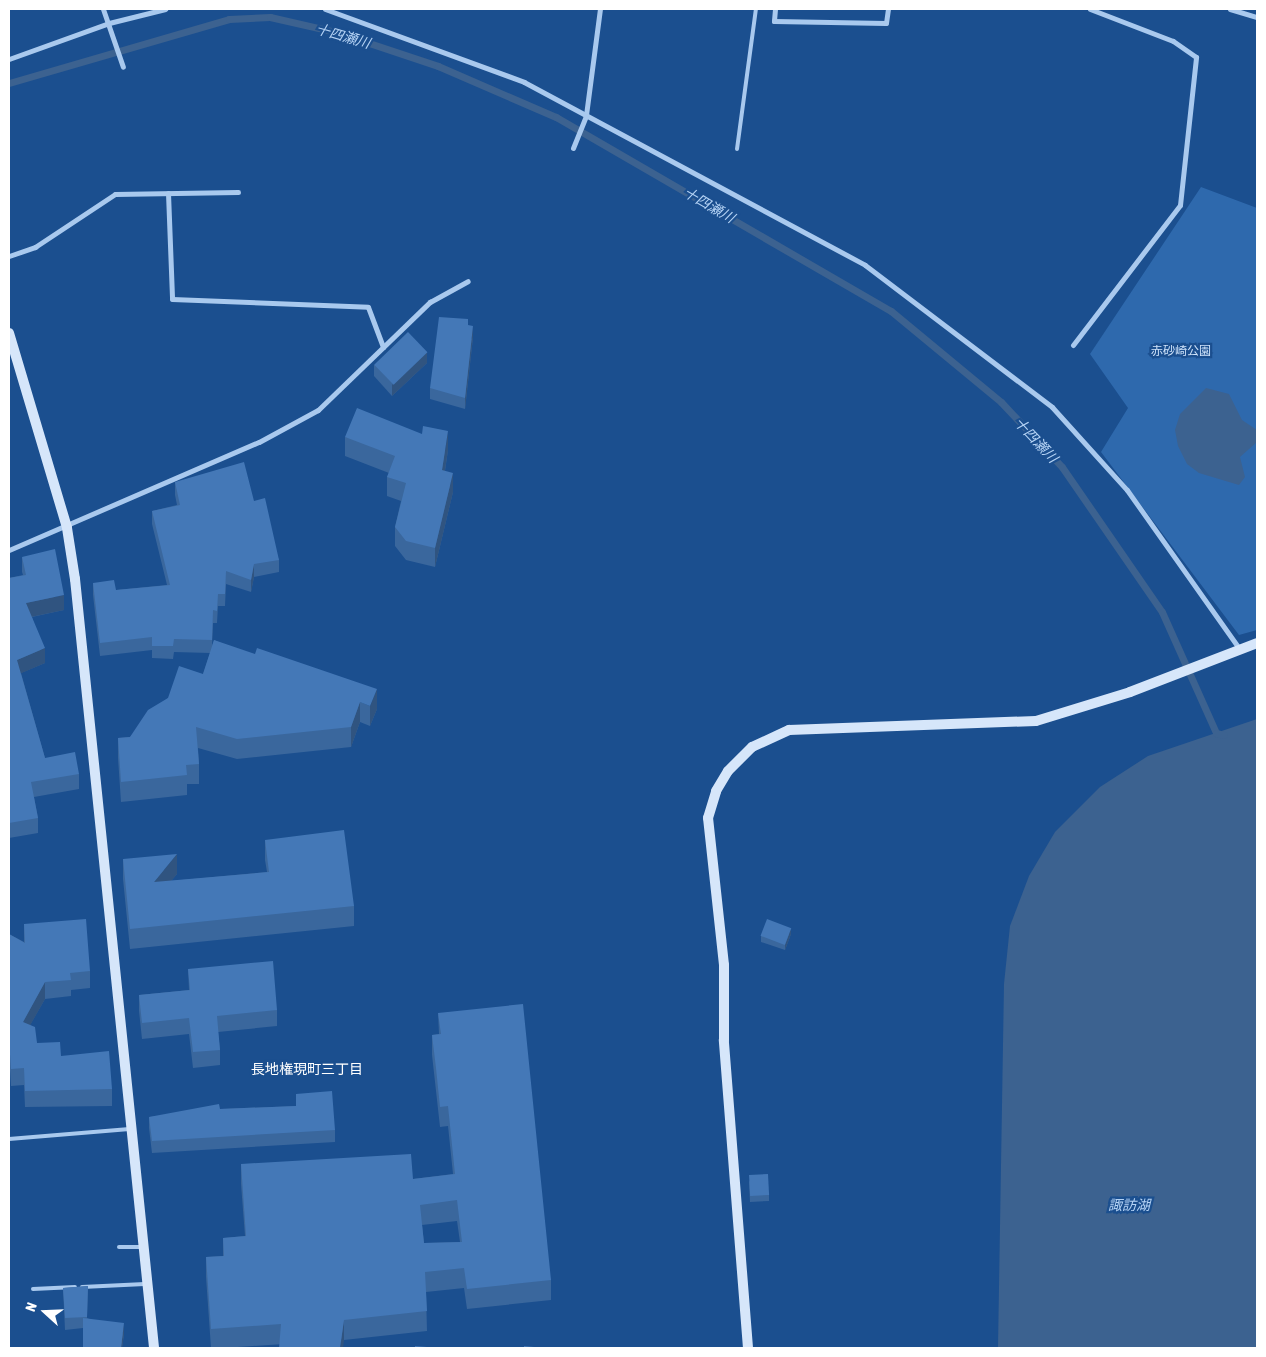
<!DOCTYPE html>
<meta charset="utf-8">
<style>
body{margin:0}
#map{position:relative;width:1266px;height:1357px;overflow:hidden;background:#1b4f8f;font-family:"Asap Condensed","Noto Sans JP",sans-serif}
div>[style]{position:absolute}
.green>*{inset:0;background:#2e69ad}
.water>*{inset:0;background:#3c6290}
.stream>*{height:7px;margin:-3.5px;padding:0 3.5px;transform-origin:3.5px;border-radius:3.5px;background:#3c6290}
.lane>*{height:4px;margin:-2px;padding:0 2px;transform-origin:2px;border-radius:2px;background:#a9c9ee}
.street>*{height:5px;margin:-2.5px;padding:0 2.5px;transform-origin:2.5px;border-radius:2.5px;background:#a9c9ee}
.secondary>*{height:10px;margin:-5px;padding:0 5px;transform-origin:5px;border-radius:5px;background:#d6e6fa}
.wall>*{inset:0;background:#3a679d}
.shaded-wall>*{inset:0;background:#305480}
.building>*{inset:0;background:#4478b7;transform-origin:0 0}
span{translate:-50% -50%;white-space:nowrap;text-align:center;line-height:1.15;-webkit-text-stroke:4.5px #1b4f8f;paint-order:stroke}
.park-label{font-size:12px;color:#cfe3fa}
.water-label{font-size:14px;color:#b5d3f5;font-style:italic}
.neighbourhood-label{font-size:14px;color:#fff}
.frame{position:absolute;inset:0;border:10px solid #fff;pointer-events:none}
.north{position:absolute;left:20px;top:1287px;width:50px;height:50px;-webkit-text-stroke:4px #1b4f8f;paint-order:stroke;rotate:290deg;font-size:14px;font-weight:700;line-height:20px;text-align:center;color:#fff}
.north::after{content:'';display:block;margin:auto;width:18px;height:22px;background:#fff;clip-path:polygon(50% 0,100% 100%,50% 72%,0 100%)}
</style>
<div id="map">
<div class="green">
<i style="clip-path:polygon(1201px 187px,1257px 208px,1257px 630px,1239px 635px,1101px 452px,1128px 408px,1090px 354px)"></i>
</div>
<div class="water">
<i style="clip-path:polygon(1206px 388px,1229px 394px,1242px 420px,1257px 430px,1257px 442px,1240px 457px,1245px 477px,1239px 485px,1199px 473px,1187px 464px,1178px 446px,1175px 430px,1180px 414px)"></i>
<i style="clip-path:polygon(1257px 719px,1257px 1348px,998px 1348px,1004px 984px,1010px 926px,1029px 876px,1055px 832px,1100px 787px,1148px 756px)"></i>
</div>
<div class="stream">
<i style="left:9px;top:83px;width:229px;rotate:-16.2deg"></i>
<i style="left:229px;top:19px;width:41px;rotate:-2.8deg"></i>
<i style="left:270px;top:17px;width:68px;rotate:12.8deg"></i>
<i style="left:336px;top:32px;width:108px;rotate:18.4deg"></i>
<i style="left:438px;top:66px;width:129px;rotate:23.4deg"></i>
<i style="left:556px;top:117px;width:387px;rotate:30.1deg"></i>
<i style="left:891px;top:311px;width:143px;rotate:39.6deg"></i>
<i style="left:1001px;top:402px;width:89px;rotate:46.8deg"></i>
<i style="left:1062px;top:467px;width:176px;rotate:55.4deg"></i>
<i style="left:1162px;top:612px;width:133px;rotate:65.9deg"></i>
<i style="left:1216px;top:733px;width:8px;rotate:14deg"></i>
</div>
<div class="lane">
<i style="left:737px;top:149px;width:141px;rotate:-82.3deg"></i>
<i style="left:9px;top:1139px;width:121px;rotate:-4.7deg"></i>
<i style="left:119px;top:1247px;width:23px"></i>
<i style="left:82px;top:1287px;width:63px;rotate:-2.7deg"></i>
<i style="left:33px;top:1289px;width:42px;rotate:-2.7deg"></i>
</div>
<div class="street">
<i style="left:103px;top:9px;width:61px;rotate:71deg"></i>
<i style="left:325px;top:9px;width:212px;rotate:20.1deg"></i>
<i style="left:524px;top:82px;width:387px;rotate:28.2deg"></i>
<i style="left:865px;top:265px;width:235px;rotate:37.2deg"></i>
<i style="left:1052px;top:407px;width:112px;rotate:47.9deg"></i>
<i style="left:1127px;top:490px;width:192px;rotate:54.7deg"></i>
<i style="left:775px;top:9px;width:12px;rotate:95deg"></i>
<i style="left:774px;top:21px;width:112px;rotate:1deg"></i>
<i style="left:886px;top:23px;width:14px;rotate:-82deg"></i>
<i style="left:1230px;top:9px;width:28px;rotate:17deg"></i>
<i style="left:9px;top:59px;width:106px;rotate:-19.8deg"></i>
<i style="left:109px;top:23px;width:58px;rotate:-14deg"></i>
<i style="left:573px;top:148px;width:35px;rotate:-68deg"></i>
<i style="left:586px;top:115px;width:107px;rotate:-82.5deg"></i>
<i style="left:168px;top:193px;width:106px;rotate:87.8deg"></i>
<i style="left:172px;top:299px;width:196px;rotate:2.3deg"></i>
<i style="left:368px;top:307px;width:43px;rotate:69.4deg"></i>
<i style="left:9px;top:256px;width:28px;rotate:-19deg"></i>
<i style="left:35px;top:247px;width:96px;rotate:-33.5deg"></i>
<i style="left:115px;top:194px;width:123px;rotate:-0.9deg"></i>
<i style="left:1073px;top:345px;width:176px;rotate:-52.6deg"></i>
<i style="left:1180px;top:205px;width:149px;rotate:-83.8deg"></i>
<i style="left:1196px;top:57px;width:28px;rotate:-145deg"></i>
<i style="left:1173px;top:41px;width:89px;rotate:-158.9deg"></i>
<i style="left:9px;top:550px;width:272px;rotate:-23.4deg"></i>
<i style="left:259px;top:442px;width:67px;rotate:-28.5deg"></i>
<i style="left:318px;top:410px;width:156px;rotate:-44deg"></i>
<i style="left:430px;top:302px;width:43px;rotate:-28.9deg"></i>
</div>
<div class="secondary">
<i style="left:9px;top:333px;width:203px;rotate:73.4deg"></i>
<i style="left:67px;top:528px;width:52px;rotate:81.1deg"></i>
<i style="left:75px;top:579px;width:773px;rotate:84.13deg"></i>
<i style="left:748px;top:1348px;width:309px;rotate:-94.5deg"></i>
<i style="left:724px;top:1040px;width:75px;rotate:-90deg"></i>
<i style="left:724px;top:965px;width:148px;rotate:-96.2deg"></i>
<i style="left:708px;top:818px;width:28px;rotate:-73deg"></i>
<i style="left:716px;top:791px;width:23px;rotate:-59deg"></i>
<i style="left:728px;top:771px;width:34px;rotate:-45deg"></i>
<i style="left:752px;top:747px;width:41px;rotate:-24.7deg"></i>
<i style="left:789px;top:730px;width:247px;rotate:-2.1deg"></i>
<i style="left:1036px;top:721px;width:98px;rotate:-17.1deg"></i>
<i style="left:1130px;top:692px;width:136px;rotate:-21.1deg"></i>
</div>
<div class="wall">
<i style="clip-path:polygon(473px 337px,465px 409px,430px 399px,430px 388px)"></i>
<i style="clip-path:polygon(427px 363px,392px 396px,374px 376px,374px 365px)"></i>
<i style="clip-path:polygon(345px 437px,448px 450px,445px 471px,453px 492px,435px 567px,406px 560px,395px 546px,395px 527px,401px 501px,387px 496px,387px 477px,389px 473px,345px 456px)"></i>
<i style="clip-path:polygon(175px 482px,254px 501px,279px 560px,279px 572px,254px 577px,251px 592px,226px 584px,225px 606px,218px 606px,217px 623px,213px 623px,212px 646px,214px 640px,377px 709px,370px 726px,360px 722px,351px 747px,237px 759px,198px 748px,199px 764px,199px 784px,187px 784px,187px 795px,121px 802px,118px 758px,118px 738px,130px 737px,168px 698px,203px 674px,210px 653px,174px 652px,173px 659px,152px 658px,152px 650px,100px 656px,93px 595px,93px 583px,116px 590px,167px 585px,152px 524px,152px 511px,177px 505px,175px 495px)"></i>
<i style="clip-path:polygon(22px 557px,64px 610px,32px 617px,45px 663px,21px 673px,45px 758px,79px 774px,79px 789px,34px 797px,38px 818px,38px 833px,9px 838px,9px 578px,23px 575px,22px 572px)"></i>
<i style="clip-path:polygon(265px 840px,354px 906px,354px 926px,130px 949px,123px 879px,123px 859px,177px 874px,171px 881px,267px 872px,265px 860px)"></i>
<i style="clip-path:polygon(24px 924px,90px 971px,90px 988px,71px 990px,71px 996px,45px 999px,30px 1025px,37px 1043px,61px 1056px,112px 1089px,112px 1106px,25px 1107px,24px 1085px,11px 1086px,9px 1055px,9px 934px,24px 942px)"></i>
<i style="clip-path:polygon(791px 934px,785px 950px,761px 942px,761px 936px)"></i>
<i style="clip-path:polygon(188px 969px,277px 1010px,277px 1026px,218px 1032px,220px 1050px,220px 1065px,193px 1068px,189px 1034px,142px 1039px,139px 1011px,139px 995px,189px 990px)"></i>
<i style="clip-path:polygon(evenodd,438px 1013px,551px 1280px,551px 1300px,467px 1309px,464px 1288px,426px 1292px,427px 1331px,344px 1340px,223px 1348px,211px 1348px,206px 1277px,206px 1257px,223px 1256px,223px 1238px,245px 1236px,241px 1184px,241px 1164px,413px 1179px,453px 1174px,448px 1126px,440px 1127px,432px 1055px,432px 1035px,439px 1034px,438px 1013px,457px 1221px,460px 1242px,424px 1243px,422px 1225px,457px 1221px)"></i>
<i style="clip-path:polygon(296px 1094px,335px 1130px,335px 1142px,152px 1153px,149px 1128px,149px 1117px,220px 1109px,296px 1106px)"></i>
<i style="clip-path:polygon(749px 1181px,769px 1195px,769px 1201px,750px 1202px)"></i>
<i style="clip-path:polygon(88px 1286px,87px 1318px,124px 1334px,122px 1348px,83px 1348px,83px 1328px,65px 1330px,63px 1288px)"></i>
</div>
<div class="shaded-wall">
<i style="clip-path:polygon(473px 326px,473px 337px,465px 409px,465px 398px)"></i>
<i style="clip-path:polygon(427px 352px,427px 363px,392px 396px,392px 385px)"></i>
<i style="clip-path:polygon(448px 431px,448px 450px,442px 490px,442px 470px)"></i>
<i style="clip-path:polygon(453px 473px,453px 492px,435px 567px,435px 548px)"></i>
<i style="clip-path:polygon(254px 564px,254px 577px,251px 592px,251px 580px)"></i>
<i style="clip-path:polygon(64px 595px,64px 610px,26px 618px,26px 603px)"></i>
<i style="clip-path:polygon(45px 648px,45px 663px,17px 675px,17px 660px)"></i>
<i style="clip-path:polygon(377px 689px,377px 709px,370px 726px,370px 706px)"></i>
<i style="clip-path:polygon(360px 702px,360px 722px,351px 747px,351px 727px)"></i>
<i style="clip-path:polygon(177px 854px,177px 874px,154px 902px,154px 882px)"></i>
<i style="clip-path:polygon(791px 928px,791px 934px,785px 950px,785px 945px)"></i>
<i style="clip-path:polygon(45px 982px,45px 999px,23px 1038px,23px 1022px)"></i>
<i style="clip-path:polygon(344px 1320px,344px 1340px,343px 1348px,340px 1348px)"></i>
<i style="clip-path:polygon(124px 1323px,124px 1334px,122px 1348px,121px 1348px)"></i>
</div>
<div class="building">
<i style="clip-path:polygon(439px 317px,468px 319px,468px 325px,473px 326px,465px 398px,430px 388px)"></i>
<i style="left:408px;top:332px;width:28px;height:47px;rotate:46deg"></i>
<i style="clip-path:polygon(357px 408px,422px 434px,423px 426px,448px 431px,442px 470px,453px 473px,435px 548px,406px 541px,395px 527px,406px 483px,387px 477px,395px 456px,345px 437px)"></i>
<i style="clip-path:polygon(244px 462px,254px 501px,265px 498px,279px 560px,254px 564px,251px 580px,226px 571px,225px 594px,218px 594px,217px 611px,213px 610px,212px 640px,174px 639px,173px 646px,152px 646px,152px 637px,100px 643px,93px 583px,114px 580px,116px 590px,170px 585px,152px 511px,180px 505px,175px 482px)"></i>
<i style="clip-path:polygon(55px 549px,64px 595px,26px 603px,45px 648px,17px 660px,45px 758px,75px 752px,79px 774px,31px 782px,38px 818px,9px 823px,9px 578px,26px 575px,22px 557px)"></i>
<i style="clip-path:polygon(214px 640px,255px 654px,257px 648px,377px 689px,370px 706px,360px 702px,351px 727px,237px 739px,196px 727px,199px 764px,186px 765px,187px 775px,121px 782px,118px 738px,130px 737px,148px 710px,168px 698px,179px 666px,203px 674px)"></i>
<i style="clip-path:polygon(344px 830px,354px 906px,130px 929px,123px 859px,177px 854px,154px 882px,269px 872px,265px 840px)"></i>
<i style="clip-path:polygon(86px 919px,90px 971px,70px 973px,71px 980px,45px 982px,23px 1022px,35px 1027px,37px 1043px,60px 1042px,61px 1056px,109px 1051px,112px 1089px,25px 1091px,24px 1068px,11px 1069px,9px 1039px,9px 934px,25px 943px,24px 924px)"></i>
<i style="left:767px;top:919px;width:26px;height:18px;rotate:21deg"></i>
<i style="clip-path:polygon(273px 961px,277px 1010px,217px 1016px,220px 1050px,193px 1052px,189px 1018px,142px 1023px,139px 995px,190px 990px,188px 969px)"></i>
<i style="clip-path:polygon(evenodd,523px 1004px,551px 1280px,467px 1289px,464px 1268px,425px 1272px,427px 1311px,344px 1320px,340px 1348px,279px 1348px,281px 1324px,211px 1329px,206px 1257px,224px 1256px,223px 1238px,246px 1236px,241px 1164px,411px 1154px,413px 1179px,455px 1174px,448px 1106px,440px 1107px,436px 1068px,432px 1035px,441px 1034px,438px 1013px,523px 1004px,457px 1200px,462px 1242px,424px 1243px,420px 1205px,457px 1200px)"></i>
<i style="clip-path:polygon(332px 1091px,335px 1130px,152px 1141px,149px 1117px,219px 1104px,220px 1109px,296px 1106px,296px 1094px)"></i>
<i style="left:768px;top:1174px;width:21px;height:19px;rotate:87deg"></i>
<i style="clip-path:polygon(88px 1286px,87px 1317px,65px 1318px,63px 1288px)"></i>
<i style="clip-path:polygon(83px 1318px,124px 1323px,121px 1348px,83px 1348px)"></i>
<i style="clip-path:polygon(415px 1346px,439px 1348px,415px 1348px)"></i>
<i style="clip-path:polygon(524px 1346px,544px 1348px,524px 1348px)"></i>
</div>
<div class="park-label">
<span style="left:1181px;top:352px">赤砂崎公園</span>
</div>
<div class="water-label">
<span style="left:343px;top:36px;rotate:16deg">十四瀬川</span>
<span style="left:709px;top:205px;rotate:30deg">十四瀬川</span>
<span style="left:1036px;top:440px;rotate:47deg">十四瀬川</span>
<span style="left:1129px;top:1205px">諏訪湖</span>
</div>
<div class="neighbourhood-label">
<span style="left:307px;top:1069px">長地権現町三丁目</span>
</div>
<div class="frame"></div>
<div class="north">N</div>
</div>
